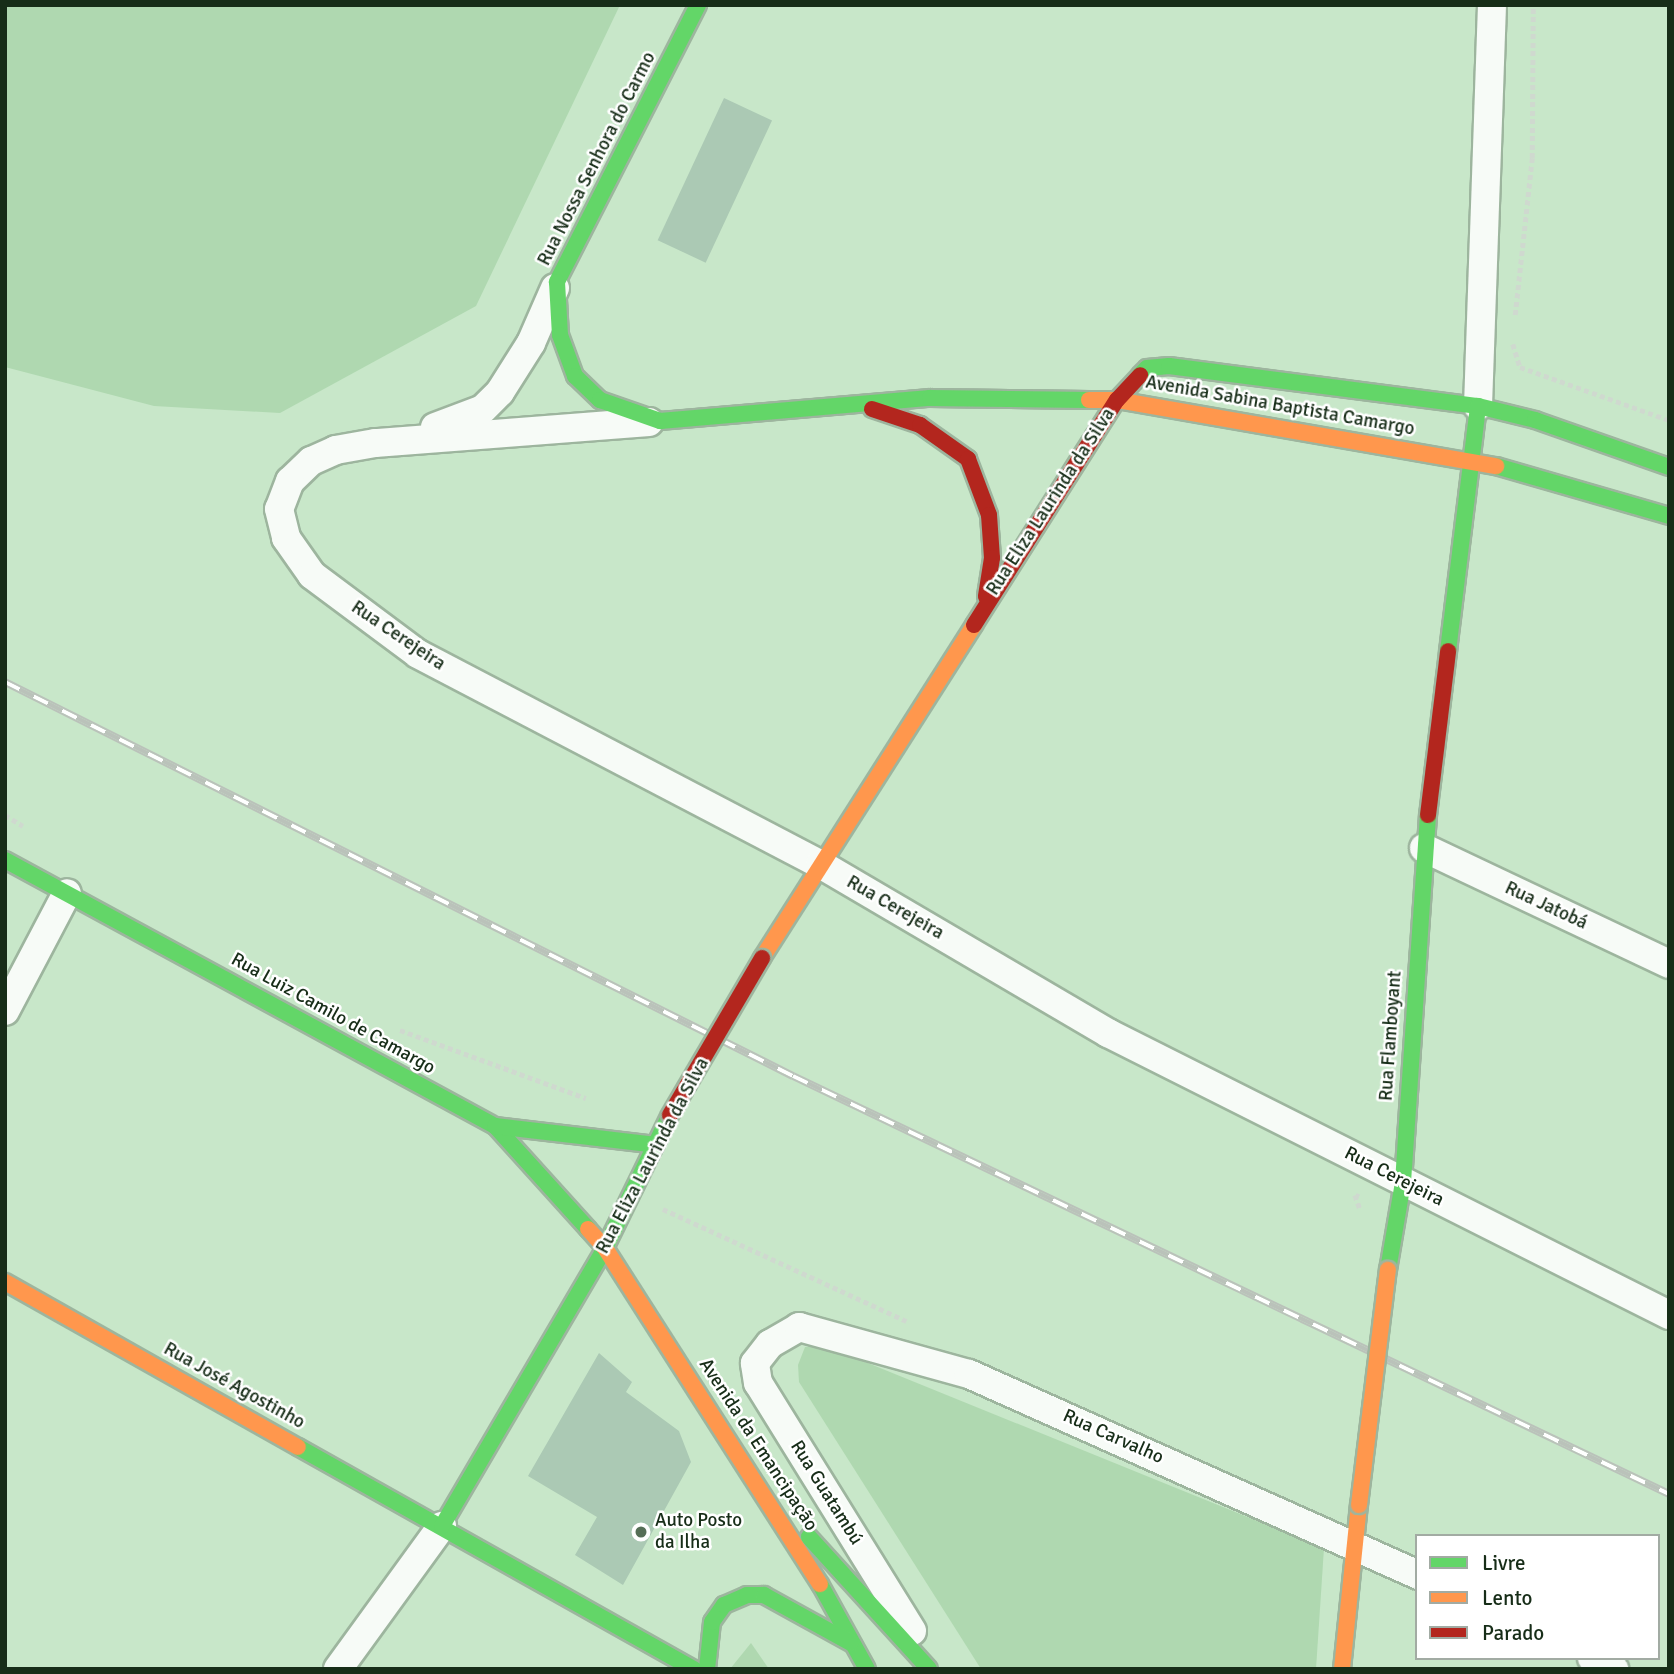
<!DOCTYPE html>
<meta charset="utf-8">
<style>
body{margin:0}
#map{position:relative;width:1674px;height:1674px;overflow:hidden;background:#c8e7c9;font-family:Signika,sans-serif}
div>[style]{position:absolute}
.green>*{inset:0;background:#afd8b0}
.building>*{inset:0;background:#abc9b4;transform-origin:0 0}
.path>*{height:4.5px;margin-top:-2.25px;transform-origin:0;background:repeating-linear-gradient(90deg,#cfd9cf 0 5px,transparent 0 8.5px)}
.roads{filter:drop-shadow(2px 0 #9db59e) drop-shadow(-2px 0 #9db59e) drop-shadow(0 2px #9db59e) drop-shadow(0 -2px #9db59e)}
.street>*{height:28px;margin:-14px;padding:0 14px;transform-origin:14px;border-radius:14px;background:#f7fbf7}
.fast>*{height:16px;margin:-8px;padding:0 8px;transform-origin:8px;border-radius:8px;background:#63d668}
.slow>*{height:16px;margin:-8px;padding:0 8px;transform-origin:8px;border-radius:8px;background:#ff974d}
.jam>*{height:16px;margin:-8px;padding:0 8px;transform-origin:8px;border-radius:8px;background:#b3261e}
.rail>*{height:8px;margin-top:-4px;transform-origin:0;background:repeating-linear-gradient(90deg,#fff 0 16px,#bac2ba 0 32px);box-sizing:border-box;border-block:2px solid #bac2ba}
.bridges{filter:drop-shadow(2px 0 #9db59e) drop-shadow(-2px 0 #9db59e) drop-shadow(0 2px #9db59e) drop-shadow(0 -2px #9db59e)}
.slow-bridge>*{height:16px;margin:-8px;padding:0 8px;transform-origin:8px;border-radius:8px;background:#ff974d}
.jam-bridge>*{height:16px;margin:-8px;padding:0 8px;transform-origin:8px;border-radius:8px;background:#b3261e}
.dots>*{width:19px;height:19px;translate:-50% -50%;box-sizing:border-box;border:4px solid #fff;border-radius:50%}
span{translate:-50% -50%;white-space:nowrap;text-align:center;line-height:1.15;-webkit-text-stroke:5px #fff;paint-order:stroke}
.street-label{font-size:19px;color:#172d18}
.poi-label{font-size:19px;color:#172d18}
.left{translate:0 -50%;text-align:left}
.frame{position:absolute;inset:0;border:7px solid #172d18;pointer-events:none}
.legend{position:absolute;left:1415px;top:1534px;width:245px;height:126px;box-sizing:border-box;background:#fff;border:2px solid #a2aba3;margin:0;padding:9px 12px;list-style:none;font-size:21px;color:#172d18}
.legend li{display:flex;align-items:center;gap:14px;height:35px}
.legend b{width:35px;border:2px solid #a2aba3}
</style>
<div id="map">
<div class="green">
<i style="clip-path:polygon(5px 5px,620px 5px,476px 306px,280px 413px,154px 406px,5px 367px)"></i>
<i style="clip-path:polygon(826px 1346px,1324px 1548px,1316px 1669px,981px 1669px,799px 1382px,798px 1365px,805px 1347px)"></i>
<i style="clip-path:polygon(751px 1643px,769px 1669px,730px 1669px)"></i>
</div>
<div class="building">
<i style="left:724px;top:98px;width:53px;height:157px;rotate:25deg"></i>
<i style="clip-path:polygon(599px 1353px,632px 1382px,626px 1392px,679px 1431px,691px 1462px,623px 1585px,575px 1555px,597px 1517px,528px 1476px)"></i>
</div>
<div class="path">
<i style="left:1515px;top:315px;width:158px;rotate:-83.8deg"></i>
<i style="left:1532px;top:158px;width:153px;rotate:-89.6deg"></i>
<i style="left:1513px;top:344px;width:24px;rotate:73deg"></i>
<i style="left:1520px;top:367px;width:158px;rotate:19.6deg"></i>
<i style="left:5px;top:815px;width:21px;rotate:31deg"></i>
<i style="left:400px;top:1030px;width:198px;rotate:20.1deg"></i>
<i style="left:1359px;top:1197px;width:4px;rotate:-153deg"></i>
<i style="left:1355px;top:1195px;width:15px;rotate:70deg"></i>
<i style="left:663px;top:1209px;width:268px;rotate:24.7deg"></i>
</div>
<div class="roads">
<div class="street">
<i style="left:1478px;top:406px;width:401px;rotate:-88deg"></i>
<i style="left:649px;top:422px;width:275px;rotate:175.6deg"></i>
<i style="left:375px;top:443px;width:40px;rotate:170deg"></i>
<i style="left:336px;top:450px;width:27px;rotate:156deg"></i>
<i style="left:311px;top:461px;width:29px;rotate:136deg"></i>
<i style="left:290px;top:481px;width:30px;rotate:111deg"></i>
<i style="left:279px;top:509px;width:30px;rotate:76deg"></i>
<i style="left:286px;top:538px;width:45px;rotate:54.9deg"></i>
<i style="left:312px;top:575px;width:132px;rotate:36.7deg"></i>
<i style="left:418px;top:654px;width:454px;rotate:27.6deg"></i>
<i style="left:820px;top:864px;width:334px;rotate:30.4deg"></i>
<i style="left:1108px;top:1033px;width:628px;rotate:26.69deg"></i>
<i style="left:435px;top:427px;width:51px;rotate:-20.6deg"></i>
<i style="left:483px;top:409px;width:24px;rotate:-45deg"></i>
<i style="left:500px;top:392px;width:58px;rotate:-57.7deg"></i>
<i style="left:531px;top:343px;width:60px;rotate:-66.4deg"></i>
<i style="left:1424px;top:848px;width:271px;rotate:25.3deg"></i>
<i style="left:5px;top:1011px;width:133px;rotate:-62.3deg"></i>
<i style="left:912px;top:1631px;width:292px;rotate:-121.8deg"></i>
<i style="left:758px;top:1383px;width:20px;rotate:-99deg"></i>
<i style="left:755px;top:1363px;width:24px;rotate:-52deg"></i>
<i style="left:770px;top:1344px;width:34px;rotate:-30deg"></i>
<i style="left:799px;top:1327px;width:176px;rotate:15.5deg"></i>
<i style="left:969px;top:1374px;width:491px;rotate:24.1deg"></i>
<i style="left:1592px;top:1658px;width:25px;rotate:27deg"></i>
<i style="left:338px;top:1669px;width:177px;rotate:-54deg"></i>
</div>
<div class="fast">
<i style="left:698px;top:5px;width:311px;rotate:117deg"></i>
<i style="left:557px;top:282px;width:53px;rotate:86.8deg"></i>
<i style="left:560px;top:335px;width:44px;rotate:69.9deg"></i>
<i style="left:575px;top:376px;width:35px;rotate:44deg"></i>
<i style="left:600px;top:400px;width:64px;rotate:19.3deg"></i>
<i style="left:660px;top:421px;width:271px;rotate:-4.9deg"></i>
<i style="left:930px;top:398px;width:159px;rotate:0.7deg"></i>
<i style="left:1140px;top:375px;width:10px;rotate:-45deg"></i>
<i style="left:1147px;top:368px;width:22px;rotate:-5deg"></i>
<i style="left:1169px;top:366px;width:312px;rotate:7.4deg"></i>
<i style="left:1478px;top:406px;width:59px;rotate:13.8deg"></i>
<i style="left:1535px;top:420px;width:142px;rotate:19.3deg"></i>
<i style="left:1496px;top:466px;width:180px;rotate:16.1deg"></i>
<i style="left:1448px;top:651px;width:247px;rotate:-83deg"></i>
<i style="left:5px;top:860px;width:558px;rotate:28.5deg"></i>
<i style="left:495px;top:1126px;width:139px;rotate:47.9deg"></i>
<i style="left:495px;top:1126px;width:162px;rotate:6.7deg"></i>
<i style="left:605px;top:1248px;width:146px;rotate:-64deg"></i>
<i style="left:1388px;top:1270px;width:89px;rotate:-80.3deg"></i>
<i style="left:1403px;top:1182px;width:368px;rotate:-86.1deg"></i>
<i style="left:298px;top:1447px;width:454px;rotate:29.3deg"></i>
<i style="left:442px;top:1526px;width:322px;rotate:-59.6deg"></i>
<i style="left:809px;top:1537px;width:178px;rotate:47.7deg"></i>
<i style="left:820px;top:1584px;width:97px;rotate:61.1deg"></i>
<i style="left:707px;top:1669px;width:47px;rotate:-83.9deg"></i>
<i style="left:712px;top:1622px;width:21px;rotate:-55deg"></i>
<i style="left:724px;top:1605px;width:25px;rotate:-23deg"></i>
<i style="left:747px;top:1595px;width:17px"></i>
<i style="left:764px;top:1595px;width:99px;rotate:28.9deg"></i>
</div>
<div class="slow">
<i style="left:1089px;top:400px;width:28px"></i>
<i style="left:1117px;top:400px;width:385px;rotate:9.9deg"></i>
<i style="left:762px;top:958px;width:395px;rotate:-57.5deg"></i>
<i style="left:588px;top:1229px;width:25px;rotate:48deg"></i>
<i style="left:605px;top:1248px;width:399px;rotate:57.4deg"></i>
<i style="left:5px;top:1282px;width:336px;rotate:29.4deg"></i>
<i style="left:1342px;top:1669px;width:165px;rotate:-84.1deg"></i>
</div>
<div class="jam">
<i style="left:872px;top:409px;width:51px;rotate:18.4deg"></i>
<i style="left:920px;top:425px;width:59px;rotate:35.3deg"></i>
<i style="left:968px;top:459px;width:60px;rotate:69.4deg"></i>
<i style="left:989px;top:515px;width:43px;rotate:86deg"></i>
<i style="left:992px;top:558px;width:39px;rotate:99deg"></i>
<i style="left:974px;top:625px;width:267px;rotate:-57.6deg"></i>
<i style="left:1117px;top:400px;width:34px;rotate:-47deg"></i>
<i style="left:1428px;top:815px;width:165px;rotate:-83deg"></i>
</div>
</div>
<div class="rail">
<i style="left:5px;top:682px;width:881px;rotate:26.57deg"></i>
<i style="left:793px;top:1076px;width:971px;rotate:25.51deg"></i>
</div>
<div class="bridges">
<div class="slow-bridge">
<i style="left:1359px;top:1505px;width:237px;rotate:-83deg"></i>
</div>
<div class="jam-bridge">
<i style="left:670px;top:1115px;width:182px;rotate:-59.6deg"></i>
</div>
</div>
<div class="dots">
<i style="left:641px;top:1532px;background:#556e56"></i>
</div>
<div class="street-label">
<span style="left:597px;top:159px;rotate:-63deg">Rua Nossa Senhora do Carmo</span>
<span style="left:1280px;top:406px;rotate:10deg">Avenida Sabina Baptista Camargo</span>
<span style="left:1051px;top:502px;rotate:-57deg">Rua Eliza Laurinda da Silva</span>
<span style="left:398px;top:636px;rotate:34deg">Rua Cerejeira</span>
<span style="left:1546px;top:906px;rotate:25deg">Rua Jatobá</span>
<span style="left:895px;top:908px;rotate:30deg">Rua Cerejeira</span>
<span style="left:333px;top:1014px;rotate:29deg">Rua Luiz Camilo de Camargo</span>
<span style="left:1391px;top:1036px;rotate:-86deg">Rua Flamboyant</span>
<span style="left:653px;top:1156px;rotate:-62deg">Rua Eliza Laurinda da Silva</span>
<span style="left:1394px;top:1177px;rotate:27deg">Rua Cerejeira</span>
<span style="left:234px;top:1386px;rotate:29deg">Rua José Agostinho</span>
<span style="left:1113px;top:1437px;rotate:24deg">Rua Carvalho</span>
<span style="left:758px;top:1445px;rotate:57deg">Avenida da Emancipação</span>
<span style="left:826px;top:1493px;rotate:58deg">Rua Guatambú</span>
</div>
<div class="poi-label">
<span class="left" style="left:655px;top:1532px">Auto Posto<br>da Ilha</span>
</div>
<div class="frame"></div>
<ul class="legend">
<li><b style="height:9px;background:#63d668"></b>Livre</li>
<li><b style="height:9px;background:#ff974d"></b>Lento</li>
<li><b style="height:9px;background:#b3261e"></b>Parado</li>
</ul>
</div>
